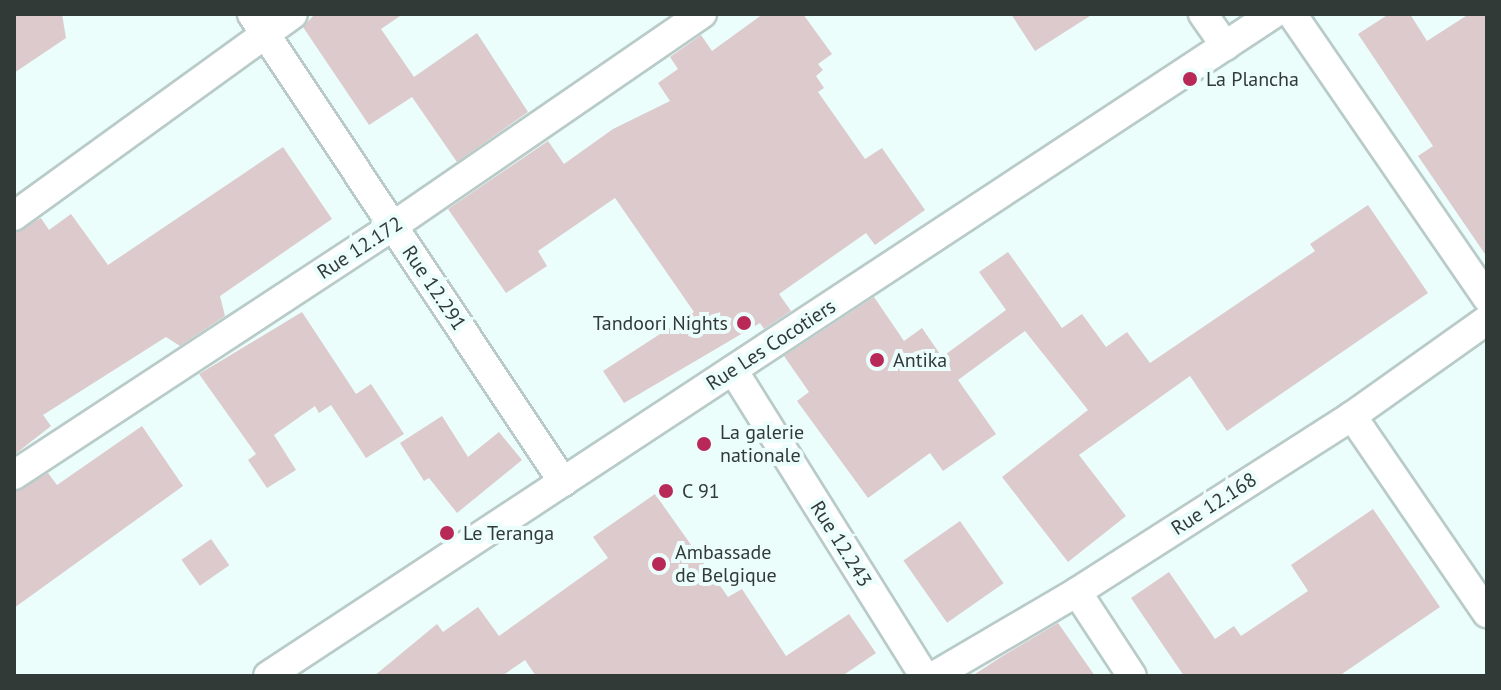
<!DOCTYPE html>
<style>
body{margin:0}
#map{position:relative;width:1501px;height:690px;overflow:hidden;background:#ebfefb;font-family:"PT Sans",sans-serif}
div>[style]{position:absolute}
.building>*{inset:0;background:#dccacd;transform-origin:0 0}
.roads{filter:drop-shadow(2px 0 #b9cbc8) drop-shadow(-2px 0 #b9cbc8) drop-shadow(0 2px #b9cbc8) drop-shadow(0 -2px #b9cbc8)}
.minor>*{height:28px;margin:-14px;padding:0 14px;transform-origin:14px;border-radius:14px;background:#fff}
.dots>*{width:22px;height:22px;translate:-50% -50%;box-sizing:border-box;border:4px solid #ebfefb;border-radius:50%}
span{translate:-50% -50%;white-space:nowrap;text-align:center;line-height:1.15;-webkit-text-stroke:8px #ebfefb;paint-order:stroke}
.poi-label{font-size:20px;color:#323a38}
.left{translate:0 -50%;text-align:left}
.right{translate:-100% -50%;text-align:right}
.street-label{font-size:20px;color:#323a38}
.frame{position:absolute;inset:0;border:16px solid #323a38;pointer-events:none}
</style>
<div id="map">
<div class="building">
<i style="clip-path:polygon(14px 14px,62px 14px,66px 38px,14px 73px)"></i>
<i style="clip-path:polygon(315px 14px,403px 14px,381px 29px,414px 77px,477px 33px,528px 112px,457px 162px,412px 97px,369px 125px,303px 27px)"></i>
<i style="clip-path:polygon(763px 14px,803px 14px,832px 54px,818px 64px,823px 70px,816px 76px,824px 88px,818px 92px,865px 159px,882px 148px,925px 210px,875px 245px,866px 233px,779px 294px,791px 311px,764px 329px,760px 323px,624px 403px,603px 371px,694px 312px,615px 198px,538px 251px,547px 266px,506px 293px,448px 209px,548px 141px,564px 164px,613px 129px,670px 101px,658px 83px,678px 69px,670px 57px,701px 35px,712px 51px)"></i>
<i style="clip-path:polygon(1011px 14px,1093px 14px,1035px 51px)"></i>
<i style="clip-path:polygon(1389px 14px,1410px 14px,1427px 41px,1469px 14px,1487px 14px,1487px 257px,1418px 156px,1433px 146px,1358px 34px)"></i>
<i style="clip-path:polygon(283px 147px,332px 219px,220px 296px,225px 316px,180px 346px,166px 337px,43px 415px,51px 426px,14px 455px,14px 233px,41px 218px,49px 230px,71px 214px,108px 265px)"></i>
<i style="clip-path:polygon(1368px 205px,1428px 293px,1227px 431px,1190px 376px,1079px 455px,1126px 516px,1068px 562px,1002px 477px,1088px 410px,1025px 331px,958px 380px,996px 434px,943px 471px,930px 453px,868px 498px,797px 401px,809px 392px,784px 356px,874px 297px,904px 341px,922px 328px,942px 357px,1006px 310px,979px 272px,1008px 252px,1062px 328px,1082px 314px,1106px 347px,1127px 332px,1150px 363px,1315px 251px,1310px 244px)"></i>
<i style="clip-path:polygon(302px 312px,356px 394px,371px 384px,404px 434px,366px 458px,331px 405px,319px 413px,315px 406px,274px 435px,296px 470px,267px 488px,248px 460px,256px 454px,199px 374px)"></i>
<i style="clip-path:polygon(442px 416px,468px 457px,499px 432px,522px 460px,457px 513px,429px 478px,424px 481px,400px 443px)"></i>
<i style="clip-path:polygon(142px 426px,183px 486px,14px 608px,14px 492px,48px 473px,57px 485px)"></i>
<i style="clip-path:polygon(655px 494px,728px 597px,742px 589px,786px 656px,849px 614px,876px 653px,842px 676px,536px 676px,525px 660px,502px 676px,374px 676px,437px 624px,443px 632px,478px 607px,499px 636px,608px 558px,593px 537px)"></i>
<i style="clip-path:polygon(1373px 509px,1440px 607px,1339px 676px,1184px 676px,1131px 598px,1169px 572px,1215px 639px,1234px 626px,1241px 636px,1308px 591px,1291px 565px)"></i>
<i style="left:960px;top:521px;width:76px;height:69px;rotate:55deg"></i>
<i style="left:211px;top:539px;width:32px;height:36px;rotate:55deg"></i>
<i style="clip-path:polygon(1058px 623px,1095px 676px,972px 676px,1001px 657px)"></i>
</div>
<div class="roads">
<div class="minor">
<i style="left:252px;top:14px;width:562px;rotate:56.39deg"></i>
<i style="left:1203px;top:14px;width:39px;rotate:55deg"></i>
<i style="left:1292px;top:14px;width:345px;rotate:55.5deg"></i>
<i style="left:14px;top:216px;width:344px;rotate:-35.9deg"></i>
<i style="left:733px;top:370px;width:361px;rotate:58deg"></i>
<i style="left:1352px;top:416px;width:239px;rotate:55.6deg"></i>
<i style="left:14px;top:475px;width:453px;rotate:-33.3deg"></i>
<i style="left:393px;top:226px;width:375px;rotate:-34.5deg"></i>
<i style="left:1077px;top:592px;width:100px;rotate:56.8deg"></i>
<i style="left:268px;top:676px;width:1203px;rotate:-33.37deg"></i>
<i style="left:934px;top:676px;width:166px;rotate:-30.4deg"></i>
<i style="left:1077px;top:592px;width:326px;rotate:-32.6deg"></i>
<i style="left:1352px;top:416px;width:166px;rotate:-35.4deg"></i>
</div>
</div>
<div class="dots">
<i style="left:1190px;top:79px;background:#b82958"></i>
<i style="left:744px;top:323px;background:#b82958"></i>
<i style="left:877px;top:360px;background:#b82958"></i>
<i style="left:704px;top:444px;background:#b82958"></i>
<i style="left:666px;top:491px;background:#b82958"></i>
<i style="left:447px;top:533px;background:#b82958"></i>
<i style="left:659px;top:564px;background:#b82958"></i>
</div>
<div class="poi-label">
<span class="left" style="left:1206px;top:79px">La Plancha</span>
<span class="right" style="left:728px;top:323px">Tandoori Nights</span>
<span class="left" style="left:893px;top:360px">Antika</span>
<span class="left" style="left:720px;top:444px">La galerie<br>nationale</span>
<span class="left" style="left:682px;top:491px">C 91</span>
<span class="left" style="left:463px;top:533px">Le Teranga</span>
<span class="left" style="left:675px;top:564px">Ambassade<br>de Belgique</span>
</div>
<div class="street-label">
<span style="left:360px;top:248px;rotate:-33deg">Rue 12.172</span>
<span style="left:434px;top:288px;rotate:56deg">Rue 12.291</span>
<span style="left:771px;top:345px;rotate:-33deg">Rue Les Cocotiers</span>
<span style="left:1214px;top:504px;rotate:-33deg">Rue 12.168</span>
<span style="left:841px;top:544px;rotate:58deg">Rue 12.243</span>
</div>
<div class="frame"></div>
</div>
